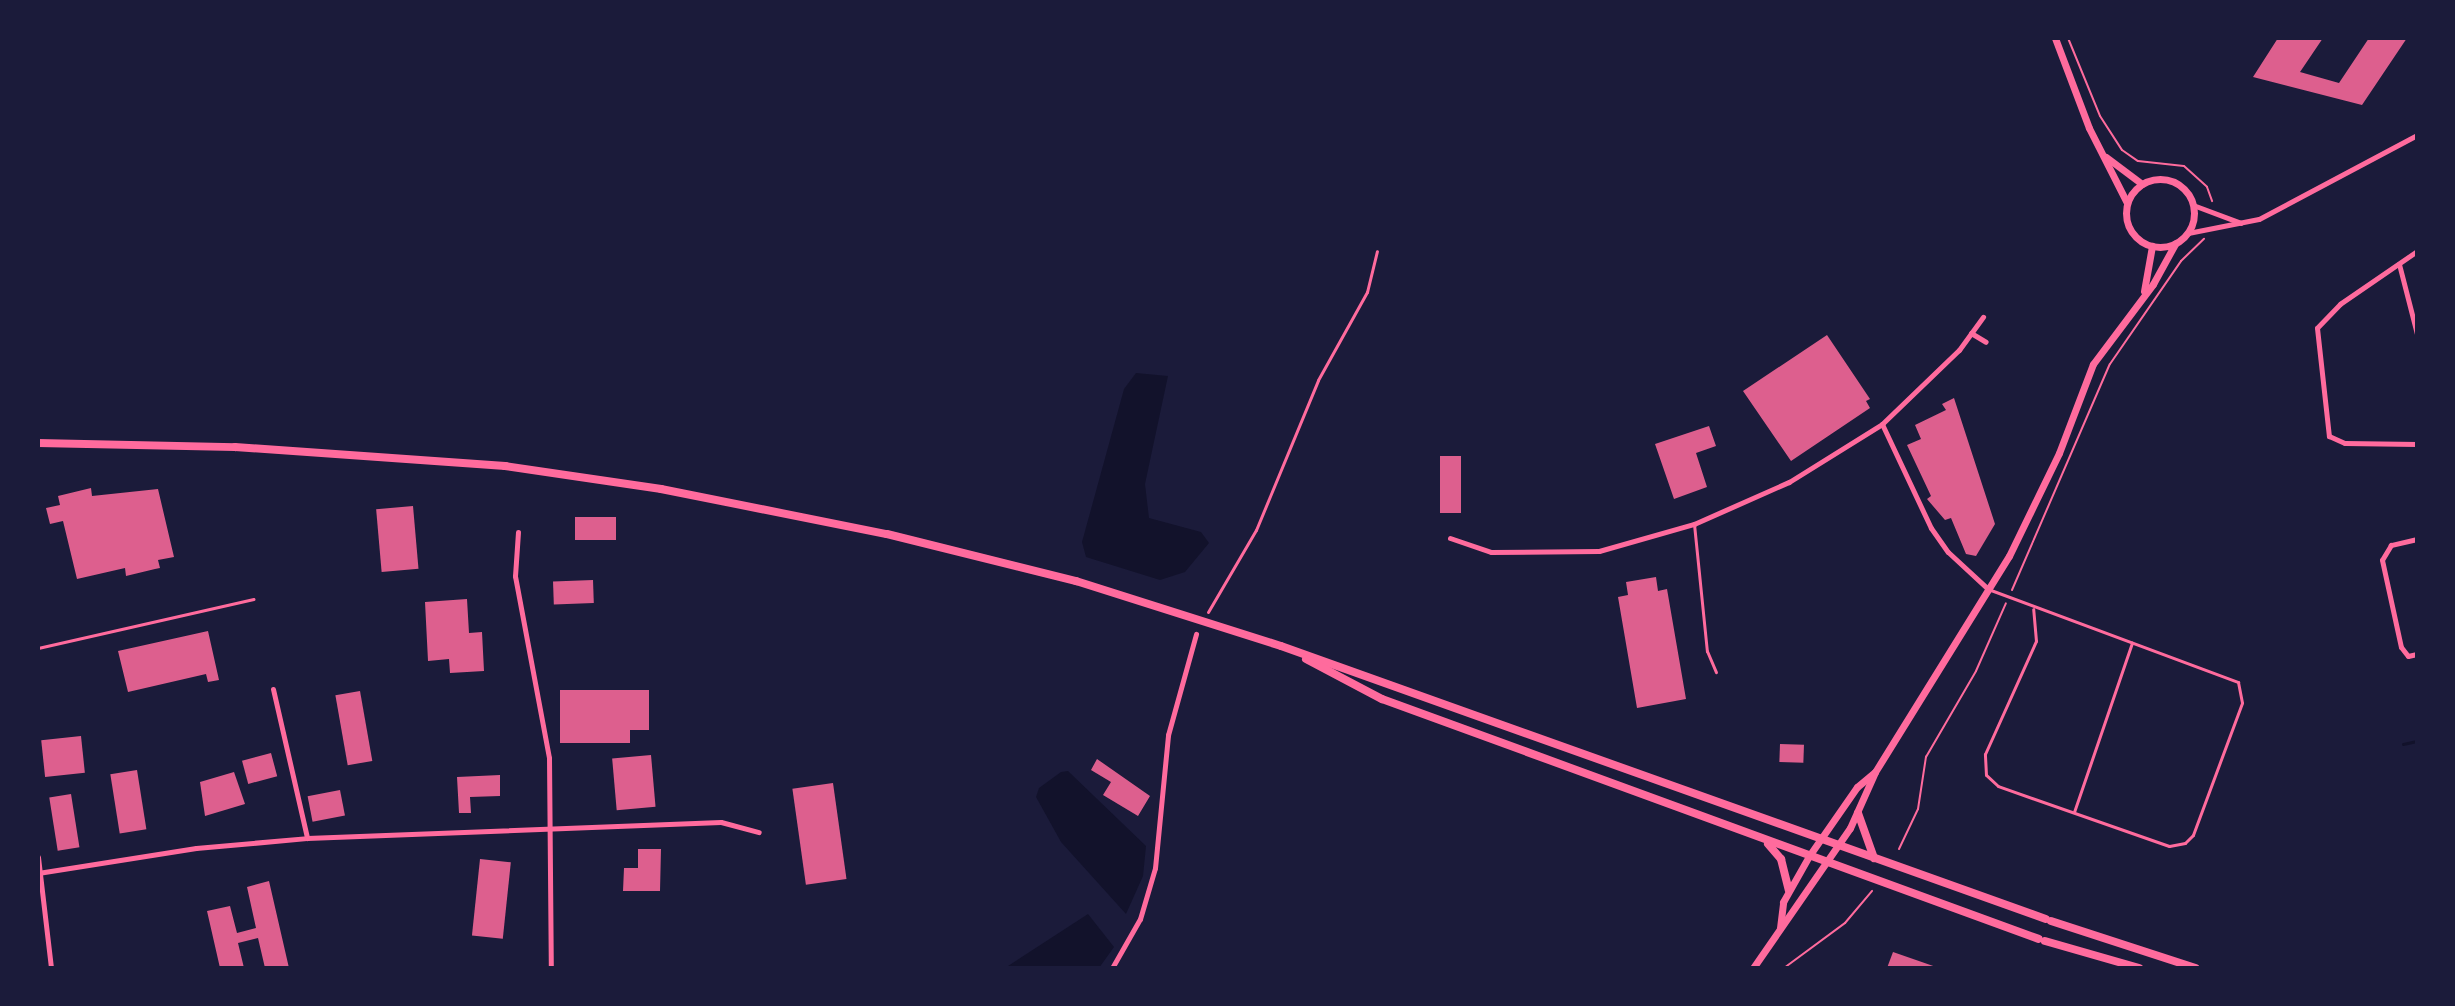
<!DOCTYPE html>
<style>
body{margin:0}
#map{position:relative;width:2455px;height:1006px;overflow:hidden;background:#1b1b3a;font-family:"PT Sans",sans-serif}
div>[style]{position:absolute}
.water>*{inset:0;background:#12122b}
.stream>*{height:3px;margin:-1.5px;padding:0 1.5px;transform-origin:1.5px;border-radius:1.5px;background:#12122b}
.building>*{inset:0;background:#dd5f8e;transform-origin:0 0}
.path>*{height:2px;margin:-1px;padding:0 1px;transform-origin:1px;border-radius:1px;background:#ff6b9d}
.service>*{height:3px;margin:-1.5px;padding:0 1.5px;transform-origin:1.5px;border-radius:1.5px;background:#ff6b9d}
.minor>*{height:5px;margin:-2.5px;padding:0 2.5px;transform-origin:2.5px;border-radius:2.5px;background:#ff6b9d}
.tertiary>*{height:7px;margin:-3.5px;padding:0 3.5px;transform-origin:3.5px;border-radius:3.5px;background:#ff6b9d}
.tertiary>.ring{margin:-3.5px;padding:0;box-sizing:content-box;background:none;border:7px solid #ff6b9d;border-radius:50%}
.secondary>*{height:8px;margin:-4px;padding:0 4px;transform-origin:4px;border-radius:4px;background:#ff6b9d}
span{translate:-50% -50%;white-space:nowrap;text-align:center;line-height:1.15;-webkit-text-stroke:7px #1b1b3a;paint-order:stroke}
.frame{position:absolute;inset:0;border:40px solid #1b1b3a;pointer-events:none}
</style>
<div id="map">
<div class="water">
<i style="clip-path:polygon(1136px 373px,1168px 376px,1145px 484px,1149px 518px,1201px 532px,1209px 543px,1185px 572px,1160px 580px,1086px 557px,1082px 542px,1124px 389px)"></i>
<i style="clip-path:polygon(1061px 772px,1068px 771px,1146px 846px,1143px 876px,1126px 914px,1061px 842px,1036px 797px,1039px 788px)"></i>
<i style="clip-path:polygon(1088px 914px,1114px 947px,1099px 968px,1005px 968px)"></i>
</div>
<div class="stream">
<i style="left:2403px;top:744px;width:14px;rotate:-12deg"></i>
</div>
<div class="building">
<i style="clip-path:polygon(2278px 38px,2323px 38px,2300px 72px,2339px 83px,2369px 38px,2407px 38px,2362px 105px,2253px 77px)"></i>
<i style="clip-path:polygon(1827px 335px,1870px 399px,1866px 401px,1870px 408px,1791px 461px,1743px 391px)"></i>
<i style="clip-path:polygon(1954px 398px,1995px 524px,1976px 556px,1966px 554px,1951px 518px,1945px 520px,1927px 499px,1931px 496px,1907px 445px,1921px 439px,1915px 425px,1946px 410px,1942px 404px)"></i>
<i style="clip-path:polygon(1709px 426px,1716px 446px,1696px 453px,1707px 487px,1674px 499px,1655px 444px)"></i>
<i style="left:1440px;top:456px;width:21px;height:57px"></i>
<i style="clip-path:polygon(91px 488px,92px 496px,158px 489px,174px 557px,158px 560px,160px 568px,155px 569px,126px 576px,125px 568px,77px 579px,63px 521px,50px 524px,46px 508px,60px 505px,58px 496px)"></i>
<i style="left:413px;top:506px;width:63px;height:37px;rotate:85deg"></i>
<i style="left:616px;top:517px;width:23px;height:41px;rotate:90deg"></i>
<i style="clip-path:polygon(1656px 577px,1658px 591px,1667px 589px,1686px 699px,1637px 708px,1618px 597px,1628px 595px,1626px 582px)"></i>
<i style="left:593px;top:580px;width:23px;height:40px;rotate:88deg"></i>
<i style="clip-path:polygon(467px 599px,469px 633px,482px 632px,484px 671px,450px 673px,449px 659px,428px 661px,425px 602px)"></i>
<i style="clip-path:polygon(208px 631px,219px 680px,208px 682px,206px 674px,128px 692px,118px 651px)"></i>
<i style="clip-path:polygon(560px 690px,649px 690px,649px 730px,630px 730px,630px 743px,560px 743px)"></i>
<i style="left:360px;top:691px;width:71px;height:25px;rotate:80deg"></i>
<i style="left:81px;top:736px;width:37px;height:40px;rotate:84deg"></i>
<i style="left:1780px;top:744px;width:24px;height:18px;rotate:2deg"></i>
<i style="left:271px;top:753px;width:24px;height:30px;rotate:75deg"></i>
<i style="left:651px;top:755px;width:52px;height:39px;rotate:85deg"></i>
<i style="clip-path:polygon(1097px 759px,1150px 796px,1138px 816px,1103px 795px,1111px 782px,1091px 770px)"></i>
<i style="left:137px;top:770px;width:60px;height:27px;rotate:81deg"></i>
<i style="clip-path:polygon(234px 772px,245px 804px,205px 816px,200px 782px)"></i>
<i style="clip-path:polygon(500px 775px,500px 796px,470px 797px,471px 813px,459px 813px,457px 777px)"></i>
<i style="left:833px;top:783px;width:97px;height:41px;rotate:82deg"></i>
<i style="left:340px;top:790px;width:26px;height:33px;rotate:79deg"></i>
<i style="left:71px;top:794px;width:54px;height:22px;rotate:81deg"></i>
<i style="clip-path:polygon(638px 849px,661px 849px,660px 891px,623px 891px,624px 868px,638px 868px)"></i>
<i style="left:480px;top:859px;width:31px;height:77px;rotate:6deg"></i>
<i style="clip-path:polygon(269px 881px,289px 968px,265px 968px,258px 938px,238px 943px,244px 968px,220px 968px,207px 911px,230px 906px,237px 933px,256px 928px,247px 887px)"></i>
<i style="clip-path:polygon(1893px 952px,1939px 968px,1887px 968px)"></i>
</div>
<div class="path">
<i style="left:2068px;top:38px;width:84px;rotate:67.7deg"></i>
<i style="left:2100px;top:116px;width:40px;rotate:57.1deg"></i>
<i style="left:2122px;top:150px;width:19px;rotate:35deg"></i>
<i style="left:2138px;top:161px;width:46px;rotate:6.2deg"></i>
<i style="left:2184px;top:166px;width:31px;rotate:42deg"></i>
<i style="left:2207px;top:187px;width:15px;rotate:70deg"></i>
<i style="left:2012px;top:590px;width:246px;rotate:-66.6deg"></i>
<i style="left:2110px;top:364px;width:125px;rotate:-55.4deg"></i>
<i style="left:2181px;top:261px;width:32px;rotate:-44deg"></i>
<i style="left:1899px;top:849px;width:44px;rotate:-64.6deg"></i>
<i style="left:1918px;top:809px;width:53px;rotate:-81.3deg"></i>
<i style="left:1926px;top:757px;width:99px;rotate:-59.8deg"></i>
<i style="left:1976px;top:671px;width:74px;rotate:-66.2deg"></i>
<i style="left:1784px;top:968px;width:76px;rotate:-36.4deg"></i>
<i style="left:1845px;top:923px;width:42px;rotate:-49.8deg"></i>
</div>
<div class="service">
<i style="left:1694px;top:524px;width:128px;rotate:84.2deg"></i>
<i style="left:1707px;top:651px;width:23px;rotate:67deg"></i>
<i style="left:1988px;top:589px;width:267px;rotate:20.4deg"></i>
<i style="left:2238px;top:682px;width:21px;rotate:79deg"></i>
<i style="left:2242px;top:703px;width:141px;rotate:110.4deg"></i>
<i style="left:2193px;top:835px;width:11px;rotate:135deg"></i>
<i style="left:2185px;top:843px;width:16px;rotate:169deg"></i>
<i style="left:2169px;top:846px;width:181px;rotate:-160.7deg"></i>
<i style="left:1998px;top:786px;width:16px;rotate:-137deg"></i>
<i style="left:1986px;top:775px;width:21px;rotate:-93deg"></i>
<i style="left:1985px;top:754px;width:124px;rotate:-65.7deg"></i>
<i style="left:2036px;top:641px;width:32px;rotate:-95deg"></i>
<i style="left:1208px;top:612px;width:95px;rotate:-59.7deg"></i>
<i style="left:1256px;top:530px;width:162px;rotate:-67.5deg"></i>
<i style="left:1318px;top:380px;width:101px;rotate:-60.9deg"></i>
<i style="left:1367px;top:292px;width:42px;rotate:-76.3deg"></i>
<i style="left:38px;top:648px;width:221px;rotate:-12.8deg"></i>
<i style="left:2074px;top:812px;width:179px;rotate:-71.1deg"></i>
</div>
<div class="minor">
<i style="left:2193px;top:205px;width:51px;rotate:20.6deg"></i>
<i style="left:2188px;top:233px;width:72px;rotate:-11.2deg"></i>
<i style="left:2259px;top:219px;width:179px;rotate:-28deg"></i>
<i style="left:2417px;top:251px;width:93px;rotate:145.5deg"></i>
<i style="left:2340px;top:304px;width:33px;rotate:134deg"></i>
<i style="left:2317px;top:328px;width:109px;rotate:83.7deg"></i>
<i style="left:2329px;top:436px;width:17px;rotate:24deg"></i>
<i style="left:2345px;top:443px;width:72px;rotate:0.8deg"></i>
<i style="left:2399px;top:264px;width:72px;rotate:75.6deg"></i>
<i style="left:1971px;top:333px;width:17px;rotate:31deg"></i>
<i style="left:1882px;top:424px;width:107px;rotate:-43.9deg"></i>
<i style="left:1959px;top:350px;width:41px;rotate:-54deg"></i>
<i style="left:518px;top:532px;width:44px;rotate:93.9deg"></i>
<i style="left:515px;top:576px;width:185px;rotate:79.4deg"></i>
<i style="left:549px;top:758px;width:210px;rotate:89.5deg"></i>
<i style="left:1450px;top:538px;width:43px;rotate:18.9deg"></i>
<i style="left:1491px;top:552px;width:108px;rotate:-0.5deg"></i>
<i style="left:1599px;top:551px;width:99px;rotate:-15.9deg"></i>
<i style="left:1694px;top:524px;width:104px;rotate:-23.9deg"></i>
<i style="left:1789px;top:482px;width:110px;rotate:-31.9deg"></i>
<i style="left:1882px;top:424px;width:115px;rotate:64.8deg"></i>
<i style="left:1931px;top:528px;width:29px;rotate:55deg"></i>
<i style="left:1948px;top:552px;width:54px;rotate:42.8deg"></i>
<i style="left:2417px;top:539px;width:27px;rotate:167deg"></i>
<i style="left:2391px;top:545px;width:17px;rotate:121deg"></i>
<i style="left:2382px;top:560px;width:89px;rotate:77.7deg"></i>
<i style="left:2401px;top:647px;width:11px;rotate:52deg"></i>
<i style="left:2408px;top:656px;width:9px;rotate:-13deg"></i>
<i style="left:273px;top:689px;width:153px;rotate:77.1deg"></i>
<i style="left:38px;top:857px;width:112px;rotate:83.3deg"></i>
<i style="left:38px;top:873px;width:160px;rotate:-9deg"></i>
<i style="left:196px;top:848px;width:111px;rotate:-5.1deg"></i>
<i style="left:307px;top:838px;width:414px;rotate:-2.2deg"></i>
<i style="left:721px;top:822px;width:39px;rotate:15deg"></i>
<i style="left:1112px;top:968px;width:56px;rotate:-60.3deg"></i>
<i style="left:1140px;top:919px;width:53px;rotate:-73.6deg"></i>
<i style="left:1155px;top:868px;width:134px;rotate:-84.4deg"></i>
<i style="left:1168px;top:735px;width:105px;rotate:-74.5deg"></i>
</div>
<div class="tertiary">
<i style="left:2055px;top:38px;width:96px;rotate:69.3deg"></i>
<i style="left:2089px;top:128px;width:84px;rotate:63.1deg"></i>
<i style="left:2106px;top:157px;width:45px;rotate:36.9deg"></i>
<i class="ring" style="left:2126px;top:179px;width:61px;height:61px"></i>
<i style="left:2144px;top:291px;width:46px;rotate:-79.9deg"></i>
<i style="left:1780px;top:928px;width:26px;rotate:-83deg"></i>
<i style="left:1783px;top:902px;width:53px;rotate:-60.5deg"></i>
<i style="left:1809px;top:856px;width:84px;rotate:-55.2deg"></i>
<i style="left:1857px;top:787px;width:23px;rotate:-40deg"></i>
<i style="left:1875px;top:772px;width:254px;rotate:-58.2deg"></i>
<i style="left:2009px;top:556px;width:114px;rotate:-64.1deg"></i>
<i style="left:2059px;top:453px;width:95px;rotate:-69.1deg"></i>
<i style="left:2093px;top:364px;width:100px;rotate:-53.1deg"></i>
<i style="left:2153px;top:284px;width:46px;rotate:-61.2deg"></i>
<i style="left:1753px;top:968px;width:170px;rotate:-55.3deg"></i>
<i style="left:1850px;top:828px;width:61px;rotate:-65.9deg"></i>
</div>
<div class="secondary">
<i style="left:38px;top:443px;width:197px;rotate:1.2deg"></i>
<i style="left:235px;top:447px;width:271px;rotate:4deg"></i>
<i style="left:505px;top:466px;width:158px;rotate:8.4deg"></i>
<i style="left:661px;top:489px;width:230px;rotate:11.3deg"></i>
<i style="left:887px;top:534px;width:195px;rotate:14deg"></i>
<i style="left:1076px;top:581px;width:215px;rotate:17.6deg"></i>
<i style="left:1281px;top:646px;width:812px;rotate:19.64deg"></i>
<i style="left:1306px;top:659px;width:86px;rotate:27.8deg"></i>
<i style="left:1382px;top:699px;width:699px;rotate:20.07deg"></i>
<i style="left:1858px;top:813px;width:48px;rotate:70.4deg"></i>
<i style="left:1768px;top:844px;width:20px;rotate:49deg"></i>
<i style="left:1781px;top:859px;width:32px;rotate:76deg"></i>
<i style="left:2051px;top:921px;width:152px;rotate:18deg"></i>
<i style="left:2045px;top:941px;width:98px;rotate:16deg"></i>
</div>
<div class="frame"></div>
</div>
